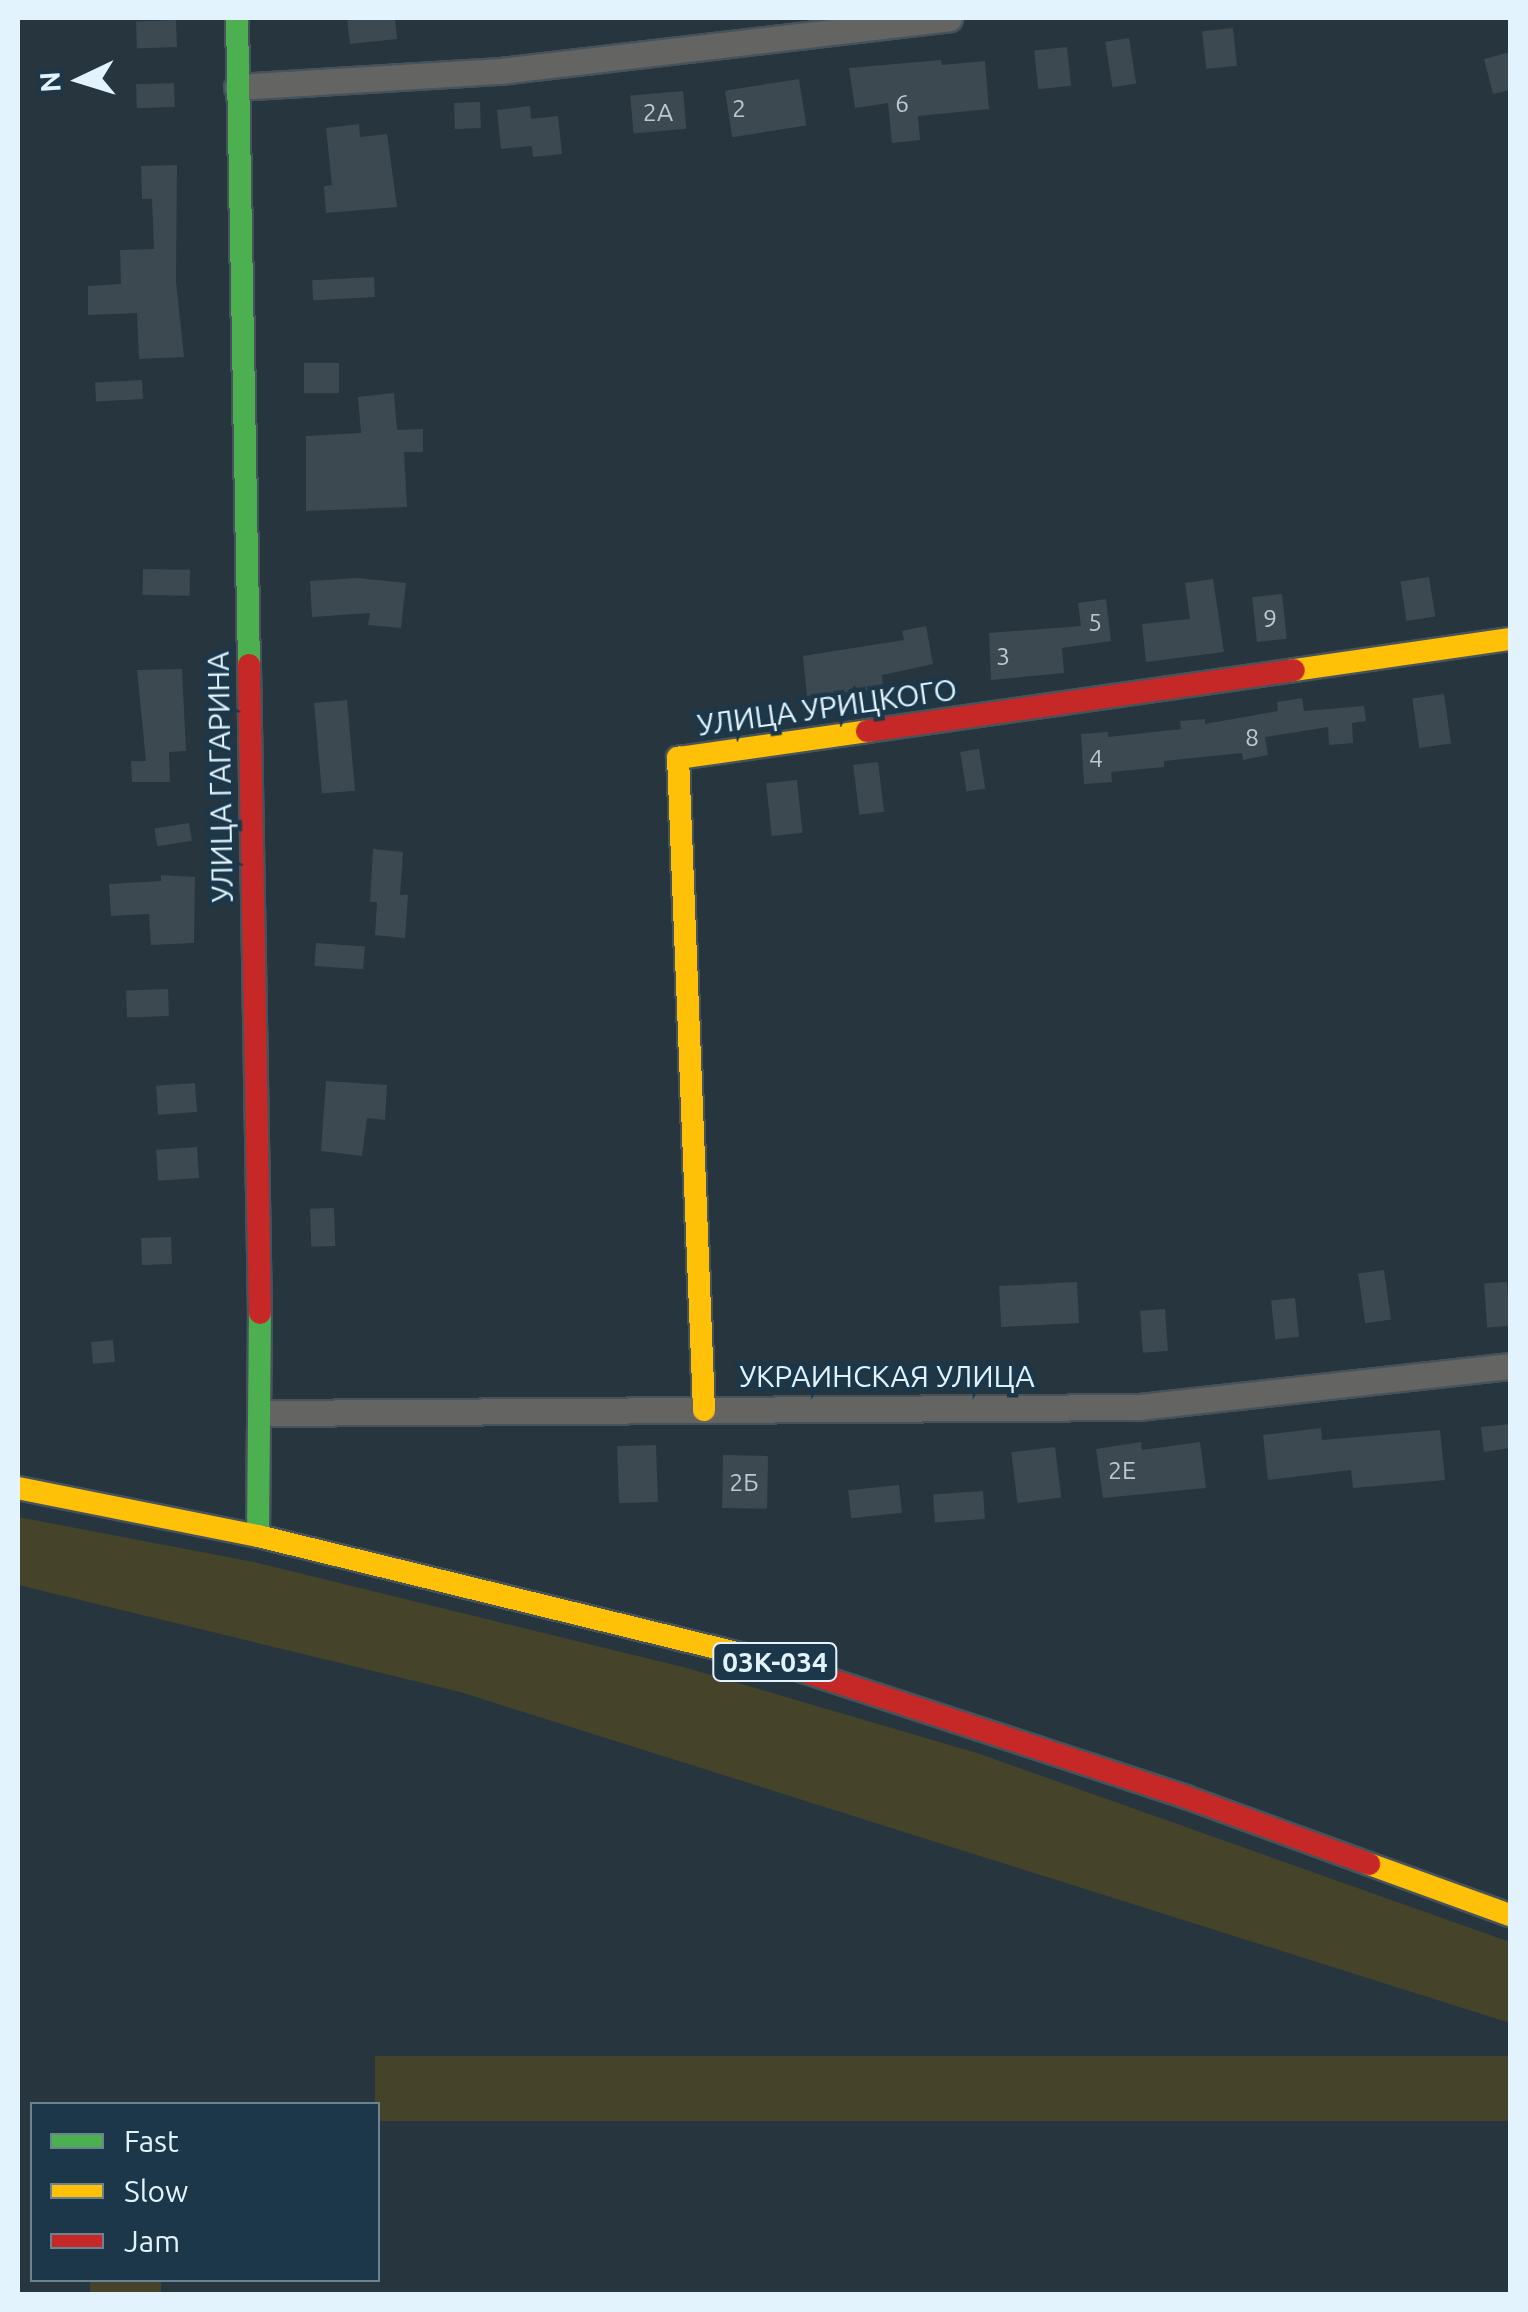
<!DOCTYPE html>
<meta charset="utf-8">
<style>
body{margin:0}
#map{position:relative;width:1528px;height:2312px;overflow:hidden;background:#26353e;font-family:Ubuntu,sans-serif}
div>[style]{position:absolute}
.green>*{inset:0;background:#45432a;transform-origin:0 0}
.building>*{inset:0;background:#3d4951;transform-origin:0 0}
.roads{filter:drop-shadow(2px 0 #46535b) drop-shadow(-2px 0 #46535b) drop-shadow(0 2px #46535b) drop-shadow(0 -2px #46535b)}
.street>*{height:25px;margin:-12.5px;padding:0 12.5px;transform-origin:12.5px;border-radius:12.5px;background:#646563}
.fast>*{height:22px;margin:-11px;padding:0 11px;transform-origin:11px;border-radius:11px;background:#4caf50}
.slow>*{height:22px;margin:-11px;padding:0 11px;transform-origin:11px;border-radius:11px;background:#ffc107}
.jam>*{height:22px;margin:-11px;padding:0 11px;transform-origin:11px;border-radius:11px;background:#c62828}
span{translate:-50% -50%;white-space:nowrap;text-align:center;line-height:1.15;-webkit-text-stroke:9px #1b3749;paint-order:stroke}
.number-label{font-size:25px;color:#b9c8d3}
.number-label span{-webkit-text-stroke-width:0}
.shield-label span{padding:2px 8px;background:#1b3749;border:2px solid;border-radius:8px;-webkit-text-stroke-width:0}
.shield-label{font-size:28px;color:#e2f3fe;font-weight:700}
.street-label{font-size:30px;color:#e2f3fe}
.frame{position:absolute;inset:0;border:20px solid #e2f3fe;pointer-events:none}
.legend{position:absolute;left:30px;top:2102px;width:350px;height:180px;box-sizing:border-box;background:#1b3749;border:2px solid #6b8291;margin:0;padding:12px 18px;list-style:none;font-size:30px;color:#e2f3fe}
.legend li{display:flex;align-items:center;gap:20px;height:50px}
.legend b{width:50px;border:2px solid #6b8291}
.north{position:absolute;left:30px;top:30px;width:100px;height:100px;-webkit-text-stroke:8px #1b3749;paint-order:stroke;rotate:266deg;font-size:28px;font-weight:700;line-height:40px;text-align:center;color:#e2f3fe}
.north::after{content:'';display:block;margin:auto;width:35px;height:45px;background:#e2f3fe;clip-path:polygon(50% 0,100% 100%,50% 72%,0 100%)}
</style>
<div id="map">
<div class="green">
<i style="clip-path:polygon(18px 1517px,254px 1562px,687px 1668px,977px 1753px,1510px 1942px,1510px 2023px,460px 1692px,18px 1585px)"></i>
<i style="left:1510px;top:2056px;width:65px;height:1135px;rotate:90deg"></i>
<i style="left:90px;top:2280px;width:71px;height:14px"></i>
</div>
<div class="building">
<i style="clip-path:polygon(347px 18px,395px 18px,397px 39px,350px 44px)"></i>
<i style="left:176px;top:20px;width:27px;height:40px;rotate:88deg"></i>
<i style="left:1233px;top:28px;width:38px;height:31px;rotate:84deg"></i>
<i style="left:1129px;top:38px;width:46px;height:24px;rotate:81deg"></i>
<i style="left:1067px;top:47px;width:39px;height:33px;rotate:84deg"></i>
<i style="clip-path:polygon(1510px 52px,1510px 90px,1493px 94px,1484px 59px)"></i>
<i style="clip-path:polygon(941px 60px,942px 65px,985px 61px,989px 109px,918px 116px,920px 140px,892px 143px,888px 103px,855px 108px,849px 68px)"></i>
<i style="left:799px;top:79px;width:47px;height:75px;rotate:81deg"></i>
<i style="left:174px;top:83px;width:24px;height:38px;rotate:88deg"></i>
<i style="left:683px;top:91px;width:38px;height:53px;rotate:85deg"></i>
<i style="left:480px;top:102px;width:26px;height:26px;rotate:88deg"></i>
<i style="clip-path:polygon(530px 106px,531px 119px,558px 116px,562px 154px,533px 157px,532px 146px,501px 149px,497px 110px)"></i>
<i style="clip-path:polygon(359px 124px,360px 137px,387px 134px,397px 207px,326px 213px,324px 186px,332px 185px,326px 128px)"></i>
<i style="clip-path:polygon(177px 165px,176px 281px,184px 357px,139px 359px,137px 313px,88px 315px,88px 286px,121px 284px,120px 250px,154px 249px,152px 199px,142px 199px,141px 166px)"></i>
<i style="left:374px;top:277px;width:20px;height:62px;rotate:87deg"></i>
<i style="left:304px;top:363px;width:35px;height:30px"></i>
<i style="left:142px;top:380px;width:19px;height:47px;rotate:87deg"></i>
<i style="clip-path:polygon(394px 393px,397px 430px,423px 429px,423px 452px,404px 452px,407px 507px,306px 511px,306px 436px,361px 433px,358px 397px)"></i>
<i style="left:143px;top:569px;width:47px;height:26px;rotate:1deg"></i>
<i style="left:1429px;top:577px;width:40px;height:29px;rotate:81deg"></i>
<i style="clip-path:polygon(357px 578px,406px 583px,401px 628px,368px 625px,370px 613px,312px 617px,310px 581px)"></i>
<i style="clip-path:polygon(1213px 579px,1224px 652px,1146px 662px,1142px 624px,1190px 619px,1185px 583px)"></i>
<i style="left:1282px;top:594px;width:45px;height:30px;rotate:84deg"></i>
<i style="clip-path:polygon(1106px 599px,1111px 641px,1062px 648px,1064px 673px,991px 680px,989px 633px,1081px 626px,1078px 603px)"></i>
<i style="clip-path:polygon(926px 626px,933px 664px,882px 675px,883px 689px,807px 696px,803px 656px,904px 640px,902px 631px)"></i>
<i style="clip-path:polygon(182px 669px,186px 751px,169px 752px,170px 782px,132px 782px,131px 761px,146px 761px,137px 670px)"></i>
<i style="left:1444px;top:694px;width:50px;height:32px;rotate:82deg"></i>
<i style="clip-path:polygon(1302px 698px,1304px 711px,1364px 706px,1366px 721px,1352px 723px,1353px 743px,1329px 745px,1328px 727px,1265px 737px,1268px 755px,1243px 760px,1242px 753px,1164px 761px,1164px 767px,1111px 772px,1112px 782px,1084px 784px,1081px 734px,1108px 732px,1108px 737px,1181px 729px,1180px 721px,1205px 719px,1205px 724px,1278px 711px,1277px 702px)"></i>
<i style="left:347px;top:700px;width:91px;height:33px;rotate:85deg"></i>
<i style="left:979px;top:749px;width:40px;height:19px;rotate:81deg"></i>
<i style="left:878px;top:762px;width:50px;height:25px;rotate:83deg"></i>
<i style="left:797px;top:780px;width:53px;height:31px;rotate:84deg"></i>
<i style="left:189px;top:823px;width:18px;height:35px;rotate:81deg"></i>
<i style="clip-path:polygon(373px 849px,403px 852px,400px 895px,408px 895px,405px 938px,375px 935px,377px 902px,370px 902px)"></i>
<i style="clip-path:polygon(161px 875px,195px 877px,194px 943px,151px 945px,149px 914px,111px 916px,109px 884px,161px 881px)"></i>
<i style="left:316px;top:943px;width:49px;height:23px;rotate:4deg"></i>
<i style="left:168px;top:989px;width:27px;height:42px;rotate:88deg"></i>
<i style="clip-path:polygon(326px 1081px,387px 1085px,385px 1120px,367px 1118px,362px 1156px,321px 1151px)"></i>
<i style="left:195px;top:1083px;width:29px;height:39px;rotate:86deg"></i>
<i style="left:197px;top:1147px;width:31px;height:41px;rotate:86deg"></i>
<i style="left:334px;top:1208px;width:38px;height:24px;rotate:88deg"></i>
<i style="left:171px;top:1237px;width:27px;height:30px;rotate:88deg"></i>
<i style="left:1384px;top:1270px;width:50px;height:26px;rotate:82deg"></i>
<i style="left:1077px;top:1282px;width:41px;height:78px;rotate:87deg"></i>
<i style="left:1507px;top:1282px;width:44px;height:23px;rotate:86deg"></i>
<i style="left:1295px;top:1298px;width:39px;height:24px;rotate:84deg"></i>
<i style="left:1165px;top:1309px;width:42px;height:25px;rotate:86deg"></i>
<i style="left:113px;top:1340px;width:22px;height:22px;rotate:85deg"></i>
<i style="clip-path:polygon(1510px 1424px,1510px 1448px,1484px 1452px,1481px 1427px)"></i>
<i style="clip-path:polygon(1321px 1428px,1322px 1440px,1440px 1430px,1445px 1480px,1353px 1488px,1351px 1470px,1268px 1480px,1263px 1435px)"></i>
<i style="clip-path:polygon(1141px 1442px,1142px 1450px,1200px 1442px,1206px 1488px,1103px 1498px,1096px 1449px)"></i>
<i style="left:656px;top:1445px;width:57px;height:39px;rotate:88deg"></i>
<i style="left:1055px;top:1447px;width:51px;height:44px;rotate:83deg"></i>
<i style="left:723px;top:1455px;width:45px;height:53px;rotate:1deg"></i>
<i style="left:899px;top:1485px;width:28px;height:51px;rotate:84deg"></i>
<i style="left:983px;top:1491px;width:28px;height:50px;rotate:86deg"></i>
</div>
<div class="roads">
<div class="street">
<i style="left:237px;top:87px;width:264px;rotate:-3.5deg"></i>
<i style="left:501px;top:71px;width:451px;rotate:-6.7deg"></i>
<i style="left:262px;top:1413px;width:877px;rotate:-0.39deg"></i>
<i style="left:1139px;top:1407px;width:373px;rotate:-6.3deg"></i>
</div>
<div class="fast">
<i style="left:237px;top:18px;width:647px;rotate:88.94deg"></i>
<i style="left:258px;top:1536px;width:223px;rotate:-89.5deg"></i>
</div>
<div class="slow">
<i style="left:1294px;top:670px;width:218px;rotate:-8.2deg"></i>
<i style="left:704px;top:1410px;width:653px;rotate:-92.28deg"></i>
<i style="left:678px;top:758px;width:191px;rotate:-8.1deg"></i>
<i style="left:18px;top:1488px;width:245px;rotate:11.3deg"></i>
<i style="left:258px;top:1536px;width:539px;rotate:13.73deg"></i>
<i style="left:1369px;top:1864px;width:150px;rotate:19.9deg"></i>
</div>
<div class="jam">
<i style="left:249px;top:665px;width:648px;rotate:89.03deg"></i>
<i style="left:867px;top:731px;width:431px;rotate:-8.1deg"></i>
<i style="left:782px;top:1664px;width:425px;rotate:18.2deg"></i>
<i style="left:1186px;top:1797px;width:195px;rotate:20.1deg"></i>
</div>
</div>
<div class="number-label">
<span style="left:902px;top:103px">6</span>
<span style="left:739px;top:108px">2</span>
<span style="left:658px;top:112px">2А</span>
<span style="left:1270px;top:618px">9</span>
<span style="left:1095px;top:622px">5</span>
<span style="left:1003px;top:656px">3</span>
<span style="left:1252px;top:737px">8</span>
<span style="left:1096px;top:758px">4</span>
<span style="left:1122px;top:1470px">2Е</span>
<span style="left:744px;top:1482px">2Б</span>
</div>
<div class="shield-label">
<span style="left:775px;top:1662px">03К-034</span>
</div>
<div class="street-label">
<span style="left:827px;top:707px;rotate:-8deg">УЛИЦА УРИЦКОГО</span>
<span style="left:220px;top:777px;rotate:-91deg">УЛИЦА ГАГАРИНА</span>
<span style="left:887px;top:1376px">УКРАИНСКАЯ УЛИЦА</span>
</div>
<div class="frame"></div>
<ul class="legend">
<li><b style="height:12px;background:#4caf50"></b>Fast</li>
<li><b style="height:12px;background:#ffc107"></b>Slow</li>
<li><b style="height:12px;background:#c62828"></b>Jam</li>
</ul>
<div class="north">N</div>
</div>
